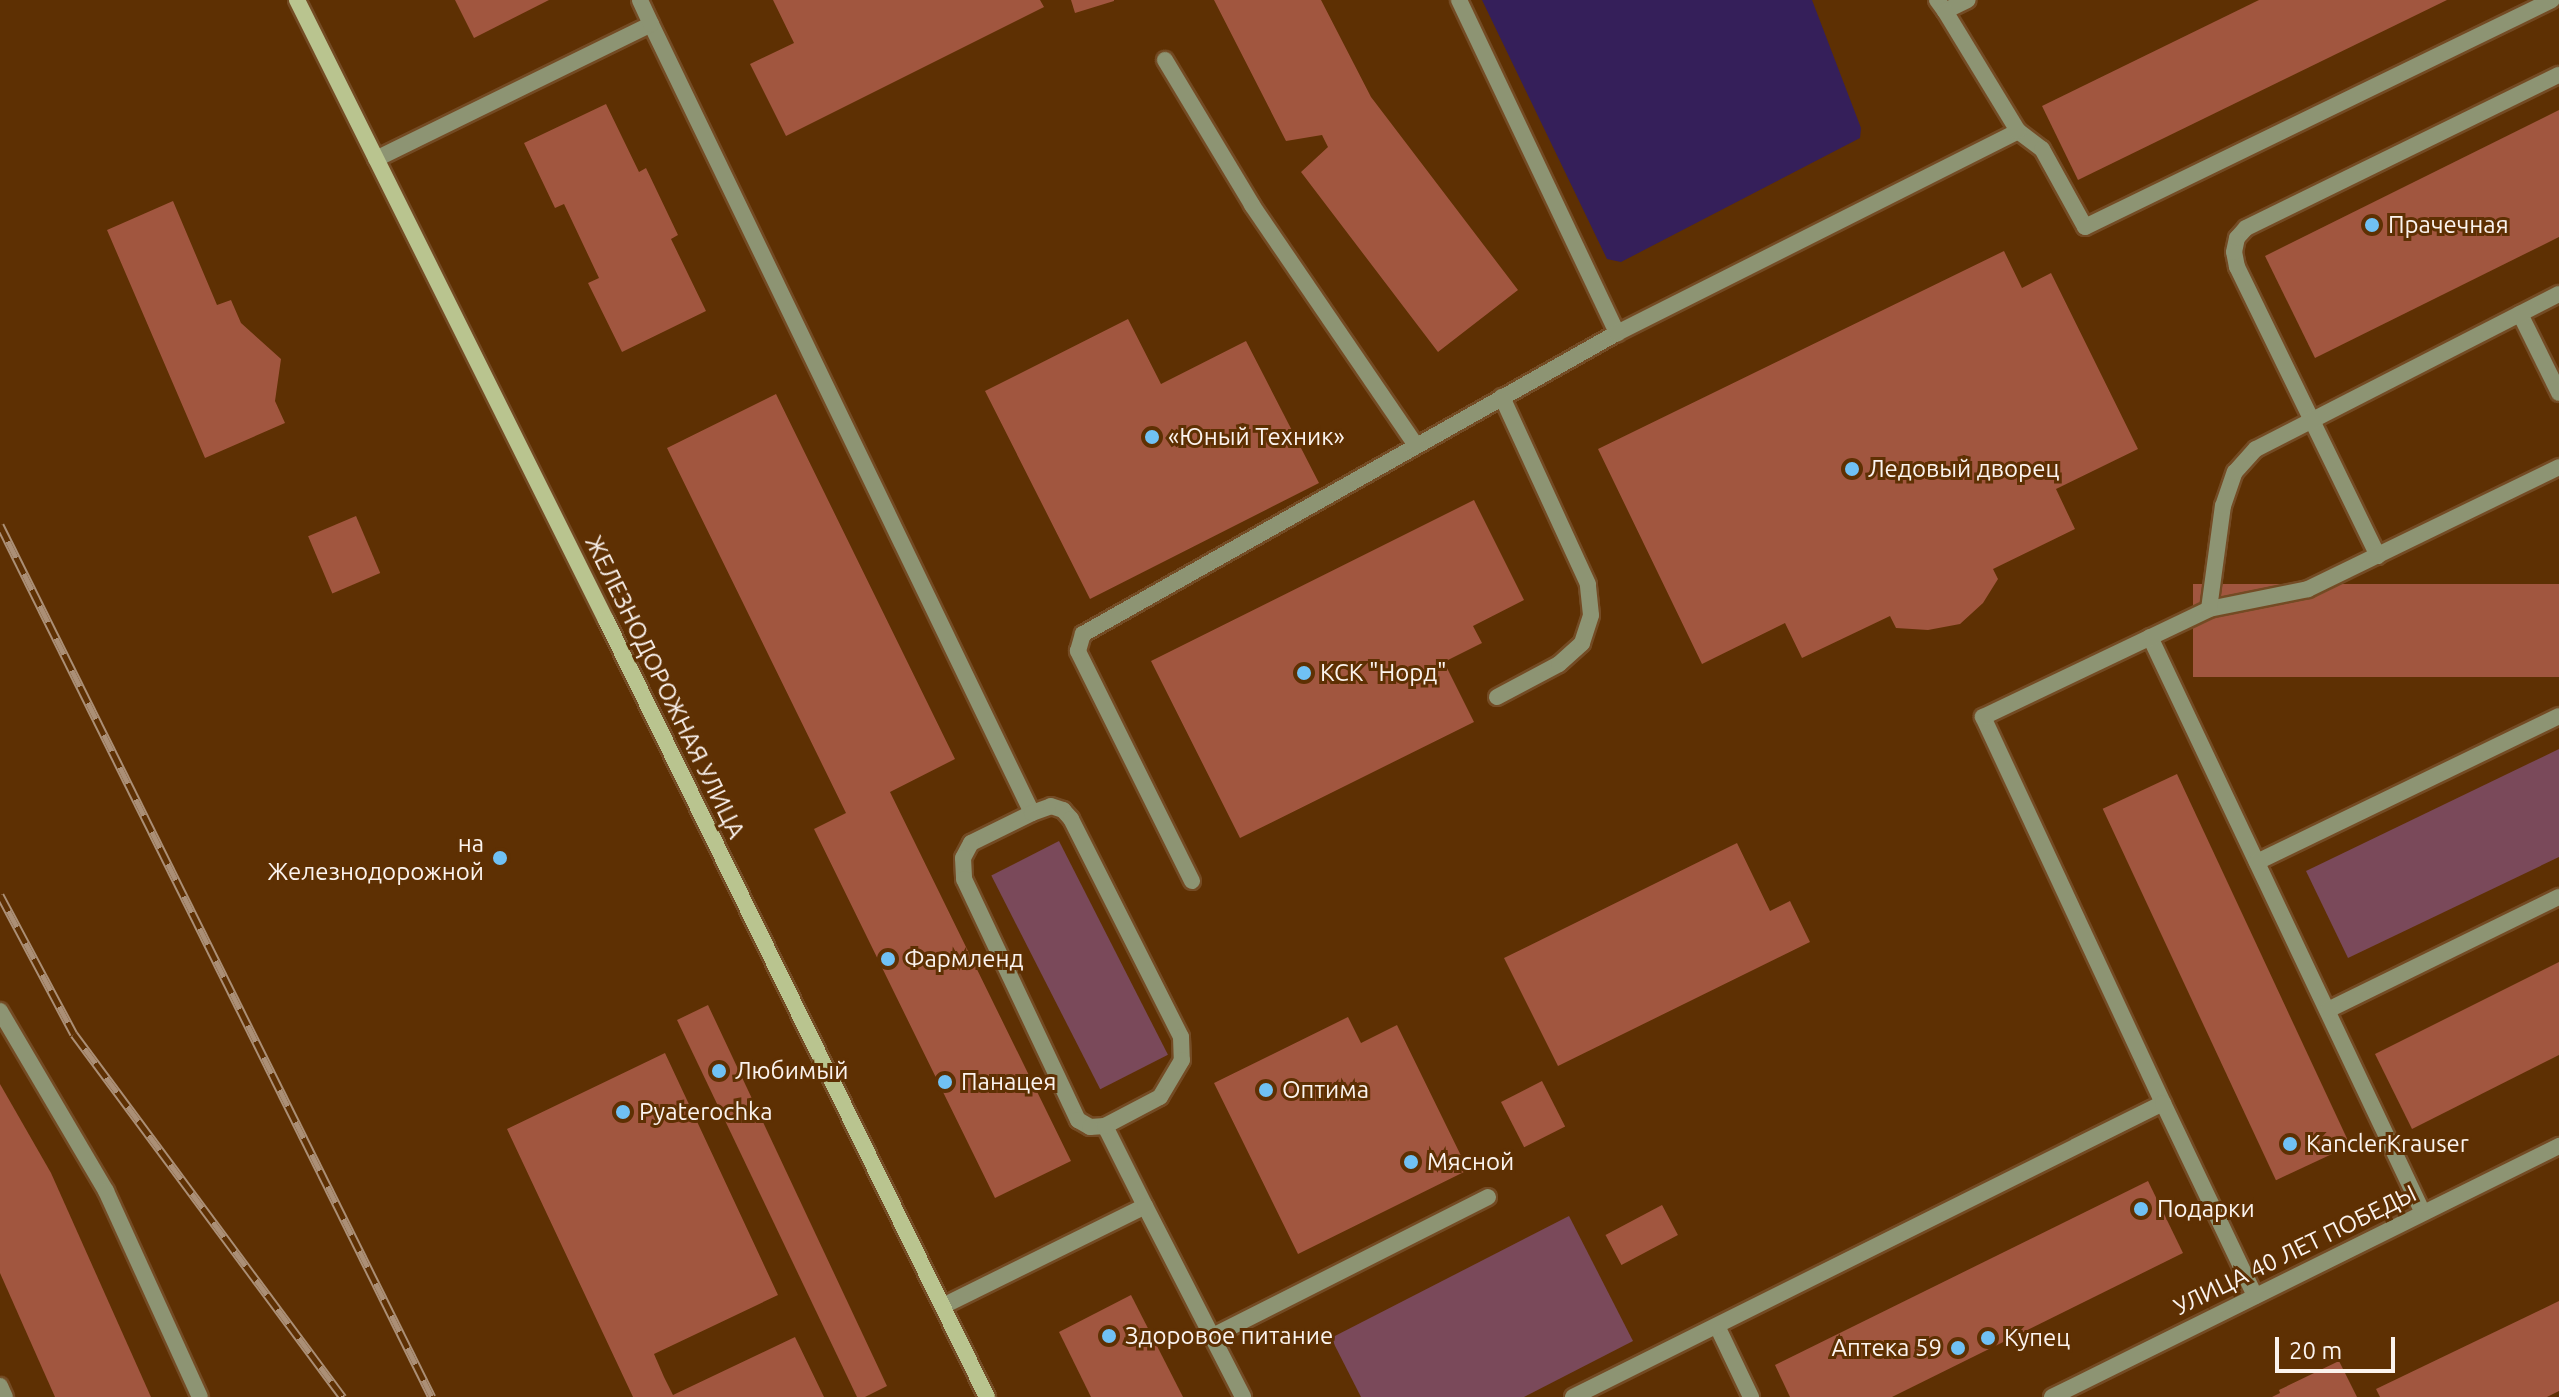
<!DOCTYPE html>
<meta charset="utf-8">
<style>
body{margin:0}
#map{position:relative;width:2559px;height:1397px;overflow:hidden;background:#5e3003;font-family:Ubuntu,sans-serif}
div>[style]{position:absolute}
.green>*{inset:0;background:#7a495a;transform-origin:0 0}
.water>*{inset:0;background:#351f5a}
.building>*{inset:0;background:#a1563f;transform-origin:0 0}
.roads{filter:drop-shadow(2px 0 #744b24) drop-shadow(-2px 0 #744b24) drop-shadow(0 2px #744b24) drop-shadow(0 -2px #744b24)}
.lane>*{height:16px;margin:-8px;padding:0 8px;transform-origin:8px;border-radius:8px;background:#8d9473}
.street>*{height:16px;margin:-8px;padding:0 8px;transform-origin:8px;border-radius:8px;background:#8d9473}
.secondary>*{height:16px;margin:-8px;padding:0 8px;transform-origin:8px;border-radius:8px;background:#b9c48f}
.rail>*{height:9px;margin-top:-4.5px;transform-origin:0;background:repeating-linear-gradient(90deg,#5e3003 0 18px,#ab8f76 0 36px);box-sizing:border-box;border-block:2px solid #ab8f76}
.dots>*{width:22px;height:22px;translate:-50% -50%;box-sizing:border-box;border:4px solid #5e3003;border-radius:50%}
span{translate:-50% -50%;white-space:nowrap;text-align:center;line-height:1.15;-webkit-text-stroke:6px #5e3003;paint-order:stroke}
.poi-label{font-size:24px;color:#fbf3ee}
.left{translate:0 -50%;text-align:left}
.right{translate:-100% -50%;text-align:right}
.street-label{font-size:24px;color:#fbf3ee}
.scale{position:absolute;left:2275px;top:1337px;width:120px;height:36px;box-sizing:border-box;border:4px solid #fbf3ee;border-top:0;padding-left:10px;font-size:24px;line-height:28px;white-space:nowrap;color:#fbf3ee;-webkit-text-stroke:6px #5e3003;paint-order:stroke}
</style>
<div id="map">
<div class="green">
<i style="clip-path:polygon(2559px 749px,2559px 857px,2348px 958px,2306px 871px)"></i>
<i style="left:1059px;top:841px;width:240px;height:76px;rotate:63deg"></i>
<i style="clip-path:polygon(1569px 1216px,1633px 1341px,1524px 1397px,1361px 1397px,1331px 1338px)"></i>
</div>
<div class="water">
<i style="clip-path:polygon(1482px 0,1812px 0,1861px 128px,1860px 138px,1621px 262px,1607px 259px)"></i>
</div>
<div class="building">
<i style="clip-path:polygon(455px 0,549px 0,474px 38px)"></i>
<i style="clip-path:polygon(773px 0,1040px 0,1044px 7px,786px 136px,750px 64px,794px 43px)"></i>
<i style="clip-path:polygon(1071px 0,1114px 0,1114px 1px,1075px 13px)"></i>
<i style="clip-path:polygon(1214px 0,1321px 0,1371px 97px,1518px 290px,1438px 352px,1301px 172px,1328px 147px,1322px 135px,1286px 141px)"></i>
<i style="clip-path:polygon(2259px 0,2447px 0,2078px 180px,2042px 106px)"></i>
<i style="clip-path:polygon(606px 104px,639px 172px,646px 168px,678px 235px,671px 239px,706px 311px,622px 352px,588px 283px,599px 278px,564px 204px,555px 208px,524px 143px)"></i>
<i style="clip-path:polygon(2559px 110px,2559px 237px,2315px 358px,2265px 256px)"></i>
<i style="clip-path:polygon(173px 201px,217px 305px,231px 300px,241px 323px,281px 359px,275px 401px,285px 423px,205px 458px,107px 230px)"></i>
<i style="clip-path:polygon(2004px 251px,2022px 288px,2051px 273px,2138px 449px,2056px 489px,2075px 529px,1993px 569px,1998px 579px,1983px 603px,1960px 624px,1928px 630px,1896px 628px,1890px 616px,1802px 658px,1785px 623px,1702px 664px,1598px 449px)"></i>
<i style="clip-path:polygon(1128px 319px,1161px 384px,1246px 341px,1319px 483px,1090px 599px,985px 391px)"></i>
<i style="clip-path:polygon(776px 394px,955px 759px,890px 792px,1071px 1161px,995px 1198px,814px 829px,846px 813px,667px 448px)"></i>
<i style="clip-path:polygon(1474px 500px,1524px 600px,1473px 626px,1482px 643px,1444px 662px,1474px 722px,1240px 838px,1151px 661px)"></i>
<i style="left:356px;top:516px;width:62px;height:52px;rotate:67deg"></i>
<i style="left:2559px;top:584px;width:93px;height:366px;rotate:90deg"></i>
<i style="left:2177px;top:774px;width:410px;height:82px;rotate:65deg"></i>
<i style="clip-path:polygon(1737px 843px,1770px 911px,1790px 901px,1810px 942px,1558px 1066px,1504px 958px)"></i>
<i style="clip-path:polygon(2559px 962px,2559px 1055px,2412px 1129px,2375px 1054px)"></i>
<i style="clip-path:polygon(708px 1005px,887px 1386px,865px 1397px,857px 1397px,677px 1020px)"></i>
<i style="clip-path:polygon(1348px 1017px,1361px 1043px,1397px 1025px,1468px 1170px,1298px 1254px,1214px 1083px)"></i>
<i style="clip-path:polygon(665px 1053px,778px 1295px,654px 1354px,664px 1377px,673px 1395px,795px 1337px,824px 1397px,633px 1397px,507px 1129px)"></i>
<i style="left:1542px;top:1081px;width:51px;height:46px;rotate:63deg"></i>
<i style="clip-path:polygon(0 1084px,51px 1173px,151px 1397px,55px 1397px,0 1273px)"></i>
<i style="clip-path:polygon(2148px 1181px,2183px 1253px,1892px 1397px,1790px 1397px,1775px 1365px)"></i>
<i style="left:1662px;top:1205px;width:34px;height:64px;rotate:62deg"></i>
<i style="clip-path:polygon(1131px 1295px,1183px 1397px,1091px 1397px,1059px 1332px)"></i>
<i style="clip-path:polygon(2559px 1301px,2559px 1391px,2547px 1397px,2380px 1397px,2376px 1389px)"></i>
<i style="clip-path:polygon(2339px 1361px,2357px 1397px,2272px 1397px,2280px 1393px,2279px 1390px)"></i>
</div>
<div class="roads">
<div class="lane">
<i style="left:1459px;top:0;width:369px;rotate:64.6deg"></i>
<i style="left:1937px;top:0;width:14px;rotate:54deg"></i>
<i style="left:1945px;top:11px;width:25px;rotate:-26deg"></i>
<i style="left:651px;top:24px;width:876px;rotate:64.22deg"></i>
<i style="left:1032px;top:813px;width:68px;rotate:153.8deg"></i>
<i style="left:971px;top:843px;width:17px;rotate:118deg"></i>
<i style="left:963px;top:858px;width:21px;rotate:87deg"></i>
<i style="left:964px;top:879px;width:267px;rotate:64.7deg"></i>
<i style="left:1078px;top:1120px;width:14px;rotate:30deg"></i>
<i style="left:1090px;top:1127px;width:15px;rotate:-4deg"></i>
<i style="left:1105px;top:1126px;width:89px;rotate:63.4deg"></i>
<i style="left:1165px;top:60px;width:169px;rotate:59deg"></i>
<i style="left:1252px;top:205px;width:291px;rotate:55.7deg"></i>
<i style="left:2018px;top:131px;width:30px;rotate:37deg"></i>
<i style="left:2042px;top:149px;width:89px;rotate:61.1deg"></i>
<i style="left:2085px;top:227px;width:519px;rotate:-25.92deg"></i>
<i style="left:376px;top:159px;width:306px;rotate:-26.1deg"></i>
<i style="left:651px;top:24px;width:26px;rotate:-115deg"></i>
<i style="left:2520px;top:314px;width:88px;rotate:63.7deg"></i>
<i style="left:2378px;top:556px;width:322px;rotate:-116deg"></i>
<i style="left:2237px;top:267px;width:15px;rotate:-101deg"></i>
<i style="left:2234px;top:252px;width:14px;rotate:-78deg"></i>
<i style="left:2237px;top:238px;width:13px;rotate:-48deg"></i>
<i style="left:2246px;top:228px;width:348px;rotate:-26.1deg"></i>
<i style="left:2209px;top:609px;width:101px;rotate:-11.4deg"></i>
<i style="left:2308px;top:589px;width:279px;rotate:-25.9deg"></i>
<i style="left:2150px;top:637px;width:637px;rotate:64.64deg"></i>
<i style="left:1497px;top:697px;width:70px;rotate:-28deg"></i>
<i style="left:1559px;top:664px;width:31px;rotate:-42deg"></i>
<i style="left:1582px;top:643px;width:29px;rotate:-72deg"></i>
<i style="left:1591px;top:615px;width:31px;rotate:-96deg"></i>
<i style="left:1588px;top:584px;width:206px;rotate:-114.7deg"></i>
<i style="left:1032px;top:813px;width:20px;rotate:-20deg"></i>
<i style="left:1051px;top:806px;width:13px;rotate:18deg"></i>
<i style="left:1063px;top:810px;width:12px;rotate:48deg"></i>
<i style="left:1071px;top:819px;width:244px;rotate:63.2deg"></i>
<i style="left:1181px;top:1037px;width:23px;rotate:88deg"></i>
<i style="left:1182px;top:1060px;width:43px;rotate:120.7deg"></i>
<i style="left:1160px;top:1097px;width:62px;rotate:152.2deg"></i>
<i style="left:2257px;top:862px;width:335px;rotate:-25.8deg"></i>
<i style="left:1192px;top:881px;width:257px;rotate:-116.4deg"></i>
<i style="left:1078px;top:651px;width:18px;rotate:-74deg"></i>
<i style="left:1083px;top:634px;width:613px;rotate:-29.41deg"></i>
<i style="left:1617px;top:333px;width:449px;rotate:-26.7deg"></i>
<i style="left:2018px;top:131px;width:140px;rotate:-121.3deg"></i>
<i style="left:2328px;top:1010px;width:257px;rotate:-26.1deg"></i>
<i style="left:0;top:1011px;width:209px;rotate:59.5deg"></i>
<i style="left:106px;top:1191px;width:226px;rotate:65.5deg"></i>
<i style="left:2163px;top:1103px;width:426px;rotate:-115deg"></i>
<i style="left:1983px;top:717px;width:250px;rotate:-25.5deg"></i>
<i style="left:2209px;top:609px;width:104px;rotate:-82.3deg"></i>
<i style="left:2223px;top:506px;width:36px;rotate:-71deg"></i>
<i style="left:2235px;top:472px;width:31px;rotate:-48deg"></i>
<i style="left:2256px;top:449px;width:340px;rotate:-27.1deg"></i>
<i style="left:943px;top:1306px;width:225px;rotate:-26.3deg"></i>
<i style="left:1145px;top:1206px;width:215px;rotate:62.8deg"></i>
<i style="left:1717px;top:1326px;width:79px;rotate:64.4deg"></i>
<i style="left:1213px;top:1336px;width:308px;rotate:-26.8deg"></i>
<i style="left:0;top:1386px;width:12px;rotate:66deg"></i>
<i style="left:1573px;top:1397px;width:659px;rotate:-26.49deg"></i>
<i style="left:2163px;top:1103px;width:214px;rotate:64.5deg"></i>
</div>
<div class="street">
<i style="left:2052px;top:1397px;width:566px;rotate:-26.34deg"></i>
</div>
<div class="secondary">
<i style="left:297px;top:0;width:693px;rotate:63.51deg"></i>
<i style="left:606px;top:620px;width:865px;rotate:63.88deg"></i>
</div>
</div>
<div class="rail">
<i style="left:0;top:525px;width:973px;rotate:63.65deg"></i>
<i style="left:0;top:895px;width:157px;rotate:62deg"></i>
<i style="left:74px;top:1034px;width:452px;rotate:53.5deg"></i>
</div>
<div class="dots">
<i style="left:2372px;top:225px;background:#70c1f4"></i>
<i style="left:1152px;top:437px;background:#70c1f4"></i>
<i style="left:1852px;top:469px;background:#70c1f4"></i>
<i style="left:1304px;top:673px;background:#70c1f4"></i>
<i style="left:500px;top:858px;background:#70c1f4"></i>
<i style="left:888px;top:959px;background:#70c1f4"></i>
<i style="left:719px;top:1071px;background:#70c1f4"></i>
<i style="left:945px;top:1082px;background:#70c1f4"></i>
<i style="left:1266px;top:1090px;background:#70c1f4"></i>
<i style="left:623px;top:1112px;background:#70c1f4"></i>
<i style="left:2290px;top:1144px;background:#70c1f4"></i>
<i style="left:1411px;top:1162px;background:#70c1f4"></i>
<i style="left:2141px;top:1209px;background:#70c1f4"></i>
<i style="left:1109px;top:1336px;background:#70c1f4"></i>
<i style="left:1988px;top:1338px;background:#70c1f4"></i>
<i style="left:1958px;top:1348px;background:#70c1f4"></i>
</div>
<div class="poi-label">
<span class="left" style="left:2388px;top:225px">Прачечная</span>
<span class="left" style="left:1168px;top:437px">«Юный Техник»</span>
<span class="left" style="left:1868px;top:469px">Ледовый дворец</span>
<span class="left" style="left:1320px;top:673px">КСК "Норд"</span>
<span class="right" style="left:484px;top:858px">на<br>Железнодорожной</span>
<span class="left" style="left:904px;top:959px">Фармленд</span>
<span class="left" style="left:735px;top:1071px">Любимый</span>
<span class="left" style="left:961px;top:1082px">Панацея</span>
<span class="left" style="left:1282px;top:1090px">Оптима</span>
<span class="left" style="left:639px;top:1112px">Pyaterochka</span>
<span class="left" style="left:2306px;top:1144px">KanclerKrauser</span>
<span class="left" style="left:1427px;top:1162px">Мясной</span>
<span class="left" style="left:2157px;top:1209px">Подарки</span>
<span class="left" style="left:1125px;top:1336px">Здоровое питание</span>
<span class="left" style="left:2004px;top:1338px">Купец</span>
<span class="right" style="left:1942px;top:1348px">Аптека 59</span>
</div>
<div class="street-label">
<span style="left:665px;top:687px;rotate:64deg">ЖЕЛЕЗНОДОРОЖНАЯ УЛИЦА</span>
<span style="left:2295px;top:1250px;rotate:-26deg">УЛИЦА 40 ЛЕТ ПОБЕДЫ</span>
</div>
<div class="scale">20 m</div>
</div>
